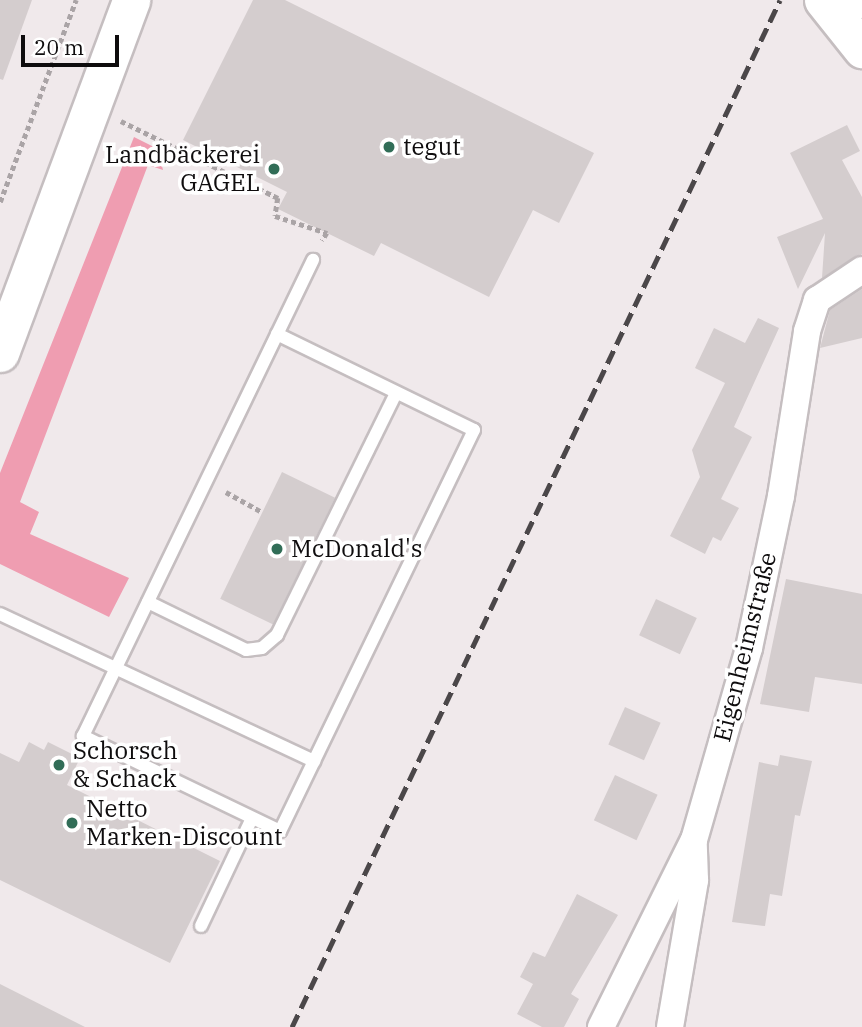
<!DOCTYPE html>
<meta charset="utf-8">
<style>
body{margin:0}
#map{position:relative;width:862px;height:1027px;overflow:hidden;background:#f0e9eb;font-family:"IBM Plex Serif",serif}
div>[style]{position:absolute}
.green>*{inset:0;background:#ef9db1}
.building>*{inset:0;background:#d4cdce;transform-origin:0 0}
.path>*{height:4.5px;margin-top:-2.25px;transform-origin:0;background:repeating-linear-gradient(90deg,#aaa4a6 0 5px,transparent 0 8.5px)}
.roads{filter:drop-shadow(2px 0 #c5bec0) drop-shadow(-2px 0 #c5bec0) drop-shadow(0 2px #c5bec0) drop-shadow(0 -2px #c5bec0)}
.lane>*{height:12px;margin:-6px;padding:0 6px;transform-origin:6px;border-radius:6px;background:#fff}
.street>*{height:26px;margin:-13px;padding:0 13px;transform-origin:13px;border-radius:13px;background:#fff}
.secondary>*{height:37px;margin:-18.5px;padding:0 18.5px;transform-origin:18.5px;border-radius:18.5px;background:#fff}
.rail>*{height:5px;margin-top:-2.5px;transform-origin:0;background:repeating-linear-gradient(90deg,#4b4749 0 14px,transparent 0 21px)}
.dots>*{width:19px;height:19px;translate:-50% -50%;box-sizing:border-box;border:4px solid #fff;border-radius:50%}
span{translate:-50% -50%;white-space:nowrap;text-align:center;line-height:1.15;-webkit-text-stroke:7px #fff;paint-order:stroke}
.poi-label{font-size:24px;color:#0e0c0d}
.left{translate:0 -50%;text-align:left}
.right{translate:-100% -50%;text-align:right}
.street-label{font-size:24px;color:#0e0c0d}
.scale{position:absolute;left:21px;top:35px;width:98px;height:32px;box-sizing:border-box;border:4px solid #0e0c0d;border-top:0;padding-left:9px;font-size:21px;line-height:24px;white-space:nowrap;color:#0e0c0d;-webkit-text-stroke:5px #fff;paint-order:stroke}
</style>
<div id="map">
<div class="green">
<i style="clip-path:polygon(134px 137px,158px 149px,163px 170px,148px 165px,20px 502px,39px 512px,30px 534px,129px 578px,109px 617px,0 564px,0 473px)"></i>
</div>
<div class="building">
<i style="clip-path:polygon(0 0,32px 0,3px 80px,0 79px)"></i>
<i style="clip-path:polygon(253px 0,285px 0,594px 153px,559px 223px,533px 210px,489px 297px,381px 243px,374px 256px,278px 209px,287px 192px,183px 140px)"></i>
<i style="clip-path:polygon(847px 125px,860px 151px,842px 160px,862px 197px,862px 254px,822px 278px,825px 233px,798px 289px,777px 237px,823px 219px,790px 153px)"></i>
<i style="clip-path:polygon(862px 289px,862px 338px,820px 348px,830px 310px)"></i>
<i style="clip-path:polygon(758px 318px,779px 328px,734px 427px,752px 437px,721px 499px,739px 508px,721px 541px,713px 537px,705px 554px,670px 536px,700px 477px,692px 450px,725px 383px,695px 368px,714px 328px,745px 343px)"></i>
<i style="left:282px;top:472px;width:59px;height:141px;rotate:26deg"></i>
<i style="clip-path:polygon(786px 579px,862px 594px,862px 684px,815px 677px,809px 712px,760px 704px)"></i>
<i style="left:656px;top:599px;width:45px;height:40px;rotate:25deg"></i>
<i style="left:625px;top:707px;width:39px;height:41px;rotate:24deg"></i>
<i style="clip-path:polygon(29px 742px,44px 750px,48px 742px,80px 758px,67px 785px,220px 861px,170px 963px,0 880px,0 753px,19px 762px)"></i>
<i style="clip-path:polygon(780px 755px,812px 761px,800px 816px,795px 815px,782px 896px,770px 894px,765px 926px,732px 922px,759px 762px,778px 766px)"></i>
<i style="left:615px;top:775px;width:47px;height:50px;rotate:25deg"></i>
<i style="clip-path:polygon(577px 894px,618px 915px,571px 994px,579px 999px,564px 1027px,542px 1027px,517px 1014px,533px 984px,520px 977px,533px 952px,545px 957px)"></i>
<i style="clip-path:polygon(0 984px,85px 1027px,0 1027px)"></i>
</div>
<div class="path">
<i style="left:121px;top:121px;width:175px;rotate:26.1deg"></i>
<i style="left:278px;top:198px;width:18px;rotate:99deg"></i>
<i style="left:275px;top:216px;width:55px;rotate:18.1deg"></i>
<i style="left:327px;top:233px;width:9px;rotate:122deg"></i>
<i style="left:0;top:202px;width:216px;rotate:-69.4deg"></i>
<i style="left:226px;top:492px;width:41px;rotate:29.1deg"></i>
</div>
<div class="roads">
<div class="lane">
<i style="left:277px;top:334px;width:219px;rotate:26deg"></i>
<i style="left:474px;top:430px;width:445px;rotate:115.8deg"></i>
<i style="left:280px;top:831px;width:219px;rotate:-154.3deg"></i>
<i style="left:83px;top:736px;width:529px;rotate:-64.21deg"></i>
<i style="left:148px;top:602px;width:109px;rotate:26.1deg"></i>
<i style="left:246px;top:650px;width:16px;rotate:-7deg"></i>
<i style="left:262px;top:648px;width:20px;rotate:-41deg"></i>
<i style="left:277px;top:635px;width:270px;rotate:-63.8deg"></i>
<i style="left:0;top:614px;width:347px;rotate:25.1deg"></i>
<i style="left:201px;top:926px;width:119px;rotate:-64.7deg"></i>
</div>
<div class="street">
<i style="left:840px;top:20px;width:30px;rotate:-42deg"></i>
<i style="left:601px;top:1027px;width:209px;rotate:-63.6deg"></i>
<i style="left:694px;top:840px;width:200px;rotate:-74deg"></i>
<i style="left:749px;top:648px;width:155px;rotate:-78.1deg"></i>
<i style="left:781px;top:496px;width:167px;rotate:-81deg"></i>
<i style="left:807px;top:331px;width:33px;rotate:-72deg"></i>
<i style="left:817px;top:300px;width:54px;rotate:-33.7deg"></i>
<i style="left:670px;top:1027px;width:149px;rotate:-80.3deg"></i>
<i style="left:695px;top:880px;width:35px;rotate:-92deg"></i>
</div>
<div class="secondary">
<i style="left:823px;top:0;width:63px;rotate:51.5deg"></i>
<i style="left:0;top:353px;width:377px;rotate:-69.6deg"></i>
</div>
</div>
<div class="rail">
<i style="left:292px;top:1027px;width:1137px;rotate:-64.58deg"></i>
</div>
<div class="dots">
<i style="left:389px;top:147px;background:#316d57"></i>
<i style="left:274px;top:169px;background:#316d57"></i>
<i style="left:277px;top:549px;background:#316d57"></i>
<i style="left:59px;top:765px;background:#316d57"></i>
<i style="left:72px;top:823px;background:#316d57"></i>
</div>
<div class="poi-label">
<span class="left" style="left:403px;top:147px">tegut</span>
<span class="right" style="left:260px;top:169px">Landbäckerei<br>GAGEL</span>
<span class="left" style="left:291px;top:549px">McDonald's</span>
<span class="left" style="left:73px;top:765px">Schorsch<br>&amp; Schack</span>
<span class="left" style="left:86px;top:823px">Netto<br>Marken-Discount</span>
</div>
<div class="street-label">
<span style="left:745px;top:647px;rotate:-76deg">Eigenheimstraße</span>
</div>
<div class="scale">20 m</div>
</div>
